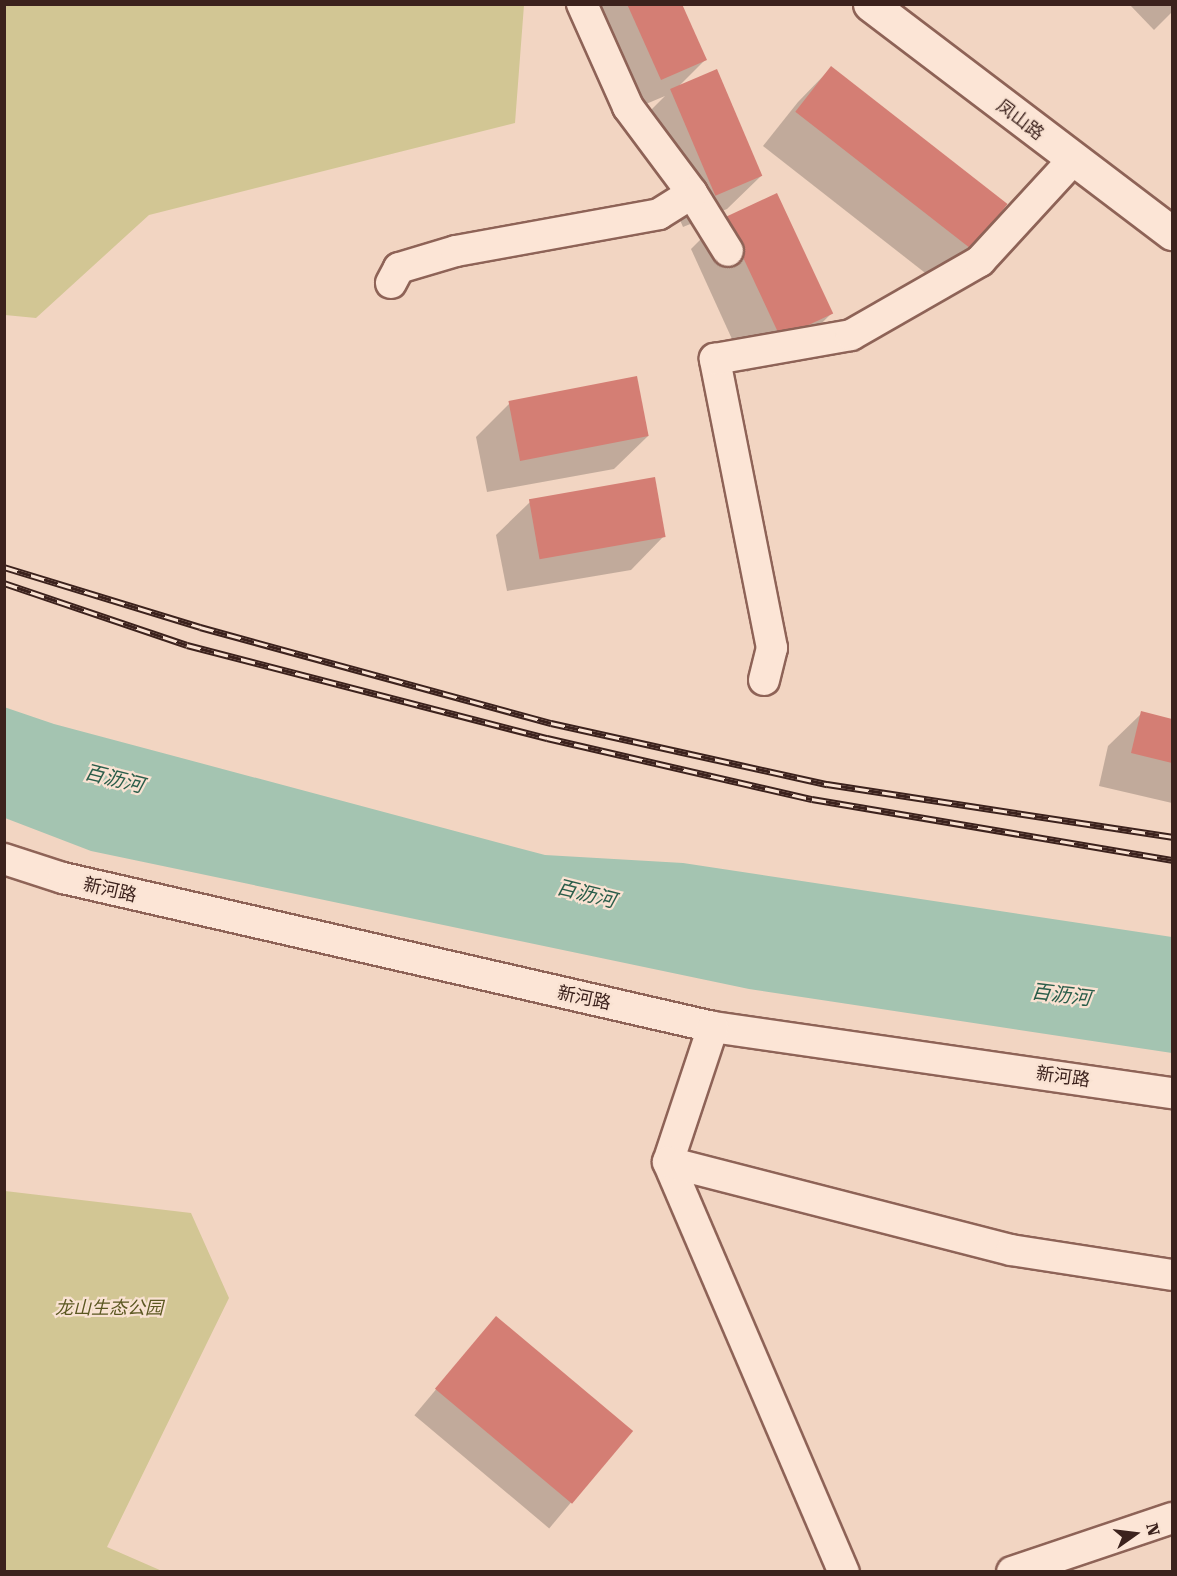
<!DOCTYPE html>
<meta charset="utf-8">
<style>
body{margin:0}
#map{position:relative;width:1177px;height:1576px;overflow:hidden;background:#f2d5c2;font-family:"Roboto Serif","Noto Sans SC",serif}
div>[style]{position:absolute}
.green>*{inset:0;background:#d2c694}
.water>*{inset:0;background:#a4c4b1}
.shadow>*{inset:0;background:#0003;transform-origin:0 0}
.building>*{inset:0;background:#d47e74;transform-origin:0 0}
.roads{filter:drop-shadow(2px 0 #8e6357) drop-shadow(-2px 0 #8e6357) drop-shadow(0 2px #8e6357) drop-shadow(0 -2px #8e6357)}
.minor>*{height:30px;margin:-15px;padding:0 15px;transform-origin:15px;border-radius:15px;background:#fce5d6}
.tertiary>*{height:33px;margin:-16.5px;padding:0 16.5px;transform-origin:16.5px;border-radius:16.5px;background:#fce5d6}
.rail>*{height:7px;margin-top:-3.5px;transform-origin:0;background:repeating-linear-gradient(90deg,#f9e2d2 0 14px,#3c221d 0 28px);box-sizing:border-box;border-block:2px solid #3c221d}
span{translate:-50% -50%;white-space:nowrap;text-align:center;line-height:1.15;-webkit-text-stroke:4.5px #f9e2d2;paint-order:stroke}
.street-label{font-size:18px;color:#3c221d}
.park-label{font-size:18px;color:#5b5721;font-style:italic}
.water-label{font-size:20px;color:#2a5d4a;font-style:italic}
.frame{position:absolute;inset:0;border:6px solid #3c221d;pointer-events:none}
.north{position:absolute;left:1105px;top:1504px;width:60px;height:60px;-webkit-text-stroke:4px #f9e2d2;paint-order:stroke;rotate:76deg;font-size:16px;font-weight:700;line-height:24px;text-align:center;color:#3c221d}
.north::after{content:'';display:block;margin:auto;width:21px;height:27px;background:#3c221d;clip-path:polygon(50% 0,100% 100%,50% 72%,0 100%)}
</style>
<div id="map">
<div class="green">
<i style="clip-path:polygon(4px 5px,524px 5px,515px 123px,149px 215px,36px 318px,5px 315px)"></i>
<i style="clip-path:polygon(5px 1191px,191px 1213px,229px 1298px,107px 1547px,162px 1571px,5px 1571px)"></i>
</div>
<div class="water">
<i style="clip-path:polygon(4px 707px,54px 724px,545px 855px,683px 863px,1172px 937px,1172px 1053px,749px 989px,91px 851px,5px 818px)"></i>
</div>
<div class="shadow">
<i style="clip-path:polygon(594px 4px,681px 4px,705px 60px,678px 87px,761px 176px,727px 209px,683px 227px,638px 123px,665px 96px,627px 112px)"></i>
<i style="clip-path:polygon(1129px 4px,1172px 4px,1172px 12px,1154px 30px)"></i>
<i style="clip-path:polygon(831px 68px,1006px 204px,971px 249px,938px 283px,763px 146px,798px 102px)"></i>
<i style="clip-path:polygon(724px 216px,832px 313px,798px 346px,747px 372px,691px 249px)"></i>
<i style="clip-path:polygon(510px 403px,648px 436px,614px 469px,487px 492px,476px 437px)"></i>
<i style="clip-path:polygon(530px 502px,664px 536px,631px 570px,507px 591px,496px 535px)"></i>
<i style="clip-path:polygon(1142px 713px,1172px 720px,1172px 803px,1099px 786px,1108px 746px)"></i>
<i style="left:496px;top:1318px;width:176px;height:127px;rotate:40deg"></i>
</div>
<div class="building">
<i style="clip-path:polygon(627px 4px,682px 4px,707px 60px,661px 80px)"></i>
<i style="left:831px;top:66px;width:224px;height:58px;rotate:38deg"></i>
<i style="left:717px;top:69px;width:116px;height:51px;rotate:67deg"></i>
<i style="left:777px;top:193px;width:133px;height:58px;rotate:65deg"></i>
<i style="left:637px;top:376px;width:61px;height:131px;rotate:79deg"></i>
<i style="left:655px;top:477px;width:61px;height:128px;rotate:80deg"></i>
<i style="clip-path:polygon(1141px 711px,1172px 719px,1172px 763px,1131px 753px)"></i>
<i style="left:496px;top:1316px;width:179px;height:95px;rotate:40deg"></i>
</div>
<div class="roads">
<div class="minor">
<i style="left:582px;top:4px;width:113px;rotate:65.9deg"></i>
<i style="left:628px;top:107px;width:107px;rotate:53.3deg"></i>
<i style="left:692px;top:193px;width:68px;rotate:58.2deg"></i>
<i style="left:391px;top:283px;width:17px;rotate:-62deg"></i>
<i style="left:399px;top:268px;width:59px;rotate:-16.6deg"></i>
<i style="left:456px;top:251px;width:206px;rotate:-10.3deg"></i>
<i style="left:659px;top:214px;width:39px;rotate:-32deg"></i>
<i style="left:764px;top:680px;width:33px;rotate:-76deg"></i>
<i style="left:772px;top:648px;width:295px;rotate:-101.2deg"></i>
<i style="left:715px;top:359px;width:138px;rotate:-10deg"></i>
<i style="left:851px;top:335px;width:149px;rotate:-29.8deg"></i>
<i style="left:980px;top:261px;width:137px;rotate:-47.4deg"></i>
<i style="left:4px;top:859px;width:62px;rotate:17.9deg"></i>
<i style="left:63px;top:878px;width:667px;rotate:12.91deg"></i>
<i style="left:713px;top:1027px;width:464px;rotate:8.2deg"></i>
<i style="left:713px;top:1027px;width:142px;rotate:108.4deg"></i>
<i style="left:668px;top:1162px;width:446px;rotate:66.8deg"></i>
<i style="left:668px;top:1162px;width:354px;rotate:14.4deg"></i>
<i style="left:1011px;top:1250px;width:163px;rotate:8.8deg"></i>
<i style="left:1012px;top:1572px;width:169px;rotate:-18.6deg"></i>
</div>
<div class="tertiary">
<i style="left:870px;top:4px;width:379px;rotate:37.2deg"></i>
</div>
</div>
<div class="rail">
<i style="left:4px;top:567px;width:205px;rotate:17deg"></i>
<i style="left:200px;top:627px;width:364px;rotate:15.3deg"></i>
<i style="left:551px;top:723px;width:283px;rotate:12.5deg"></i>
<i style="left:827px;top:784px;width:349px;rotate:8.7deg"></i>
<i style="left:4px;top:583px;width:193px;rotate:18.7deg"></i>
<i style="left:187px;top:645px;width:372px;rotate:14.5deg"></i>
<i style="left:547px;top:738px;width:272px;rotate:13deg"></i>
<i style="left:812px;top:799px;width:365px;rotate:9.6deg"></i>
</div>
<div class="street-label">
<span style="left:1020px;top:120px;rotate:37deg">凤山路</span>
<span style="left:110px;top:890px;rotate:13deg">新河路</span>
<span style="left:584px;top:998px;rotate:12deg">新河路</span>
<span style="left:1063px;top:1077px;rotate:8deg">新河路</span>
</div>
<div class="park-label">
<span style="left:109px;top:1308px">龙山生态公园</span>
</div>
<div class="water-label">
<span style="left:114px;top:779px;rotate:14deg">百沥河</span>
<span style="left:586px;top:894px;rotate:14deg">百沥河</span>
<span style="left:1061px;top:995px;rotate:7deg">百沥河</span>
</div>
<div class="frame"></div>
<div class="north">N</div>
</div>
